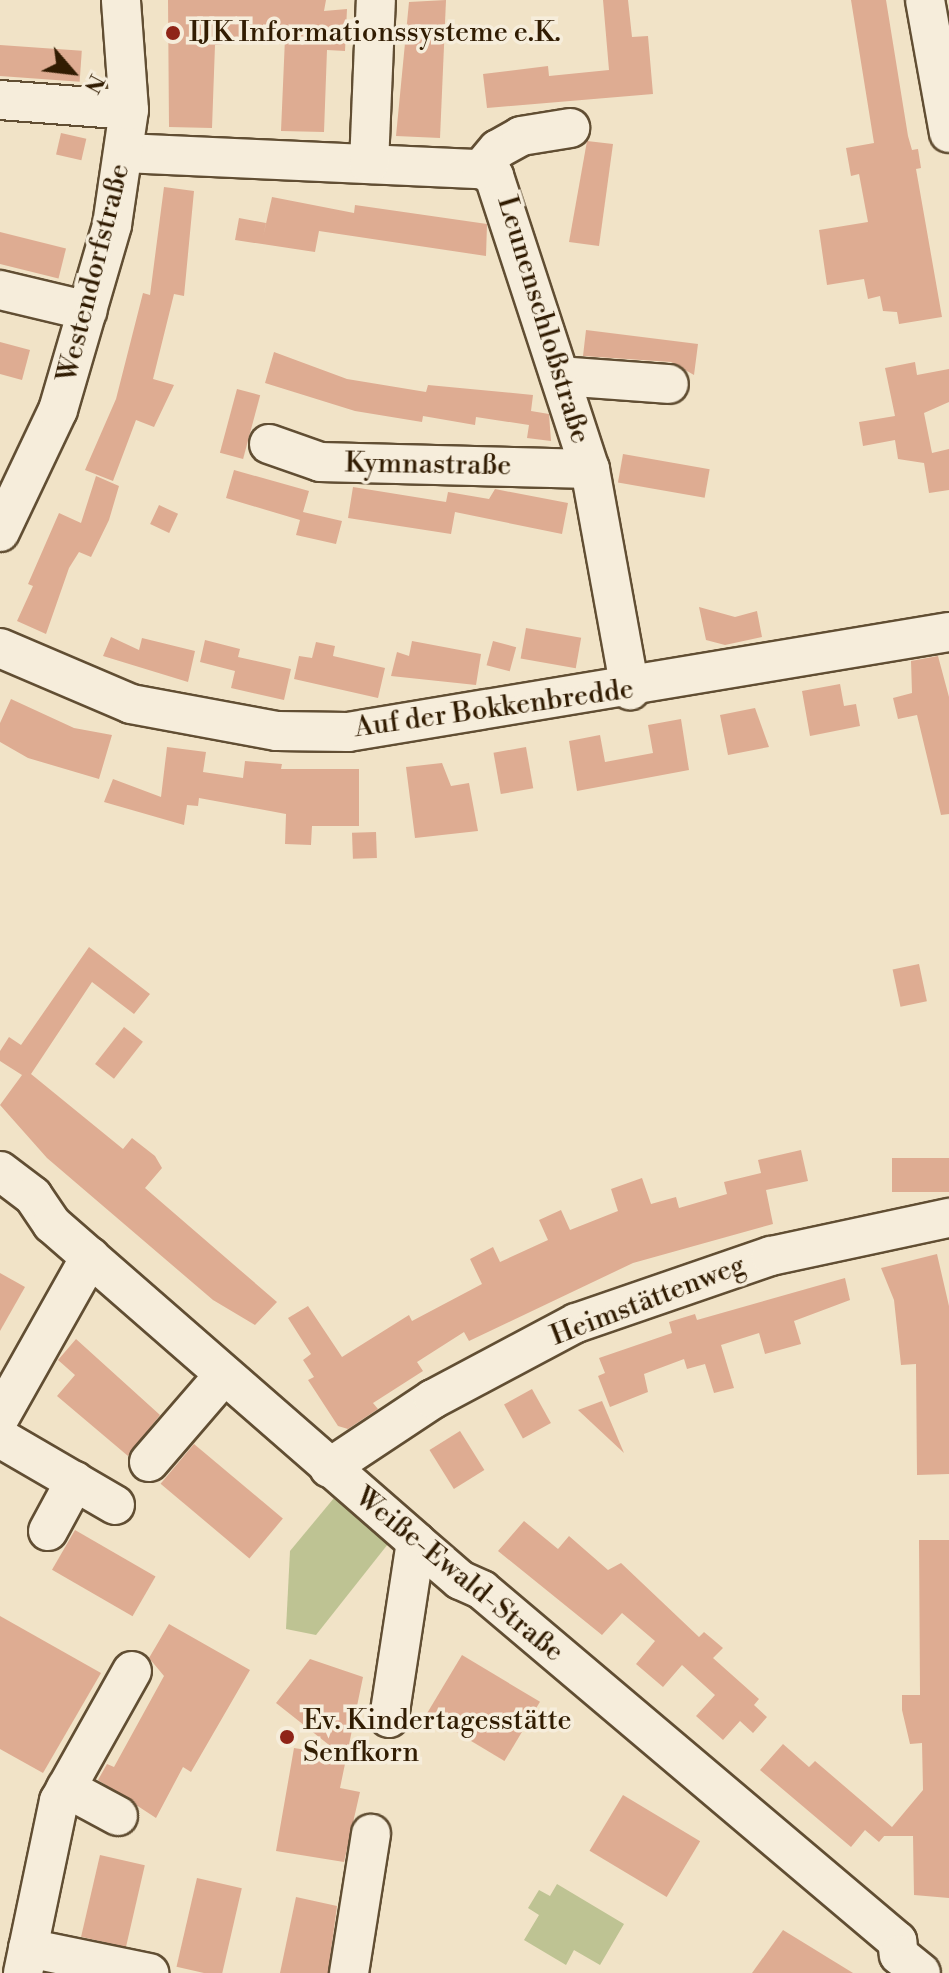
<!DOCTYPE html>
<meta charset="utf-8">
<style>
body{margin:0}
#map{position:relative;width:949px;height:1973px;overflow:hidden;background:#f1e3c7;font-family:"Libre Bodoni",serif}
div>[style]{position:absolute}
.green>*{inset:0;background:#bec393}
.building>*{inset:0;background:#deac92;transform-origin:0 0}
.roads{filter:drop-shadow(2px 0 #614e33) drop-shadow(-2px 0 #614e33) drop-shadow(0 2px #614e33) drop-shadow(0 -2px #614e33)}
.minor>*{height:38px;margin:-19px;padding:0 19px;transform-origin:19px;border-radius:19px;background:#f6eddb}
.dots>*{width:22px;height:22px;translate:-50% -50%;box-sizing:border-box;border:4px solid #f6eddb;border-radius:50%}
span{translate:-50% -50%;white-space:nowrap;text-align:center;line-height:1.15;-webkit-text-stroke:7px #f6eddb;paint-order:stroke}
.poi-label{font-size:28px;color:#311c02}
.left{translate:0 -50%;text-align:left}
.street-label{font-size:28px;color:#311c02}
.north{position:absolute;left:32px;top:32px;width:80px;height:80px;-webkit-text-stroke:6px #f6eddb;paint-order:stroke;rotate:118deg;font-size:22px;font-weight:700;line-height:32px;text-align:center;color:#311c02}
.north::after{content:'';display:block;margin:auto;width:28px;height:36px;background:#311c02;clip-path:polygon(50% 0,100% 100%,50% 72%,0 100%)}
</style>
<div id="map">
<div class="green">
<i style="clip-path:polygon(334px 1498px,388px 1544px,316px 1635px,286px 1629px,290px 1551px)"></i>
<i style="clip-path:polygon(557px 1884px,624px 1924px,600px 1965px,574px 1950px,566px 1965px,524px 1940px,539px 1915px,528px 1908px,539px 1890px,550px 1896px)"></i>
</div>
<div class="building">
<i style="clip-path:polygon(168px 0,326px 0,324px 11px,347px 9px,345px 51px,327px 50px,324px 132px,281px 131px,285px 38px,215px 45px,212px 128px,169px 127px)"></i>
<i style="clip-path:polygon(446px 0,440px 138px,396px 136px,409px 2px)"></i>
<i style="clip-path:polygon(603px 0,628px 0,632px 37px,648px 36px,653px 94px,487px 108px,483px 74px,548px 66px,549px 76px,609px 70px)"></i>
<i style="clip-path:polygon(851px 0,886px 0,908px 136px,912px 150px,918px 149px,921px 168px,916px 169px,942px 317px,899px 324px,897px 312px,883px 311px,880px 296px,868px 299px,864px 279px,827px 285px,819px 230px,868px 222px,859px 174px,851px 176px,846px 148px,874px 143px)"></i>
<i style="left:0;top:45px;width:82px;height:31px;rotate:4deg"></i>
<i style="left:61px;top:133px;width:26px;height:22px;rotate:13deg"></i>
<i style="clip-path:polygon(587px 141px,613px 144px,599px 246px,569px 242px)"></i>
<i style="clip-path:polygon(164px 187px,194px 191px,184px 296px,174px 294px,153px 379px,174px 385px,154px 427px,136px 420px,113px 481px,85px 470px,116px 399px,143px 293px,150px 295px)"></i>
<i style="clip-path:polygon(272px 197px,354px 213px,355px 205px,487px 224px,486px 256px,319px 231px,315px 252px,235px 240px,239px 218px,266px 223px,263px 237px)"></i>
<i style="left:0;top:232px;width:68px;height:31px;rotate:14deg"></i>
<i style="clip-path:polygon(586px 330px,698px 344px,694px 375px,671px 362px,583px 356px)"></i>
<i style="clip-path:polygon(0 342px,30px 350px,22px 380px,0 374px)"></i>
<i style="clip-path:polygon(274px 352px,347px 379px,426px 392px,428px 385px,533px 395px,531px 411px,549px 414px,551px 441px,527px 438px,529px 425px,476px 417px,475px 425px,423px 416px,422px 422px,355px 411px,265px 383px)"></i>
<i style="clip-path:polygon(915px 362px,917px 375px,949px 369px,949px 402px,924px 413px,932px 453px,949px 449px,949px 490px,929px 493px,924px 463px,898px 459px,895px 440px,863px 446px,859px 422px,895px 416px,885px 368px)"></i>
<i style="left:237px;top:389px;width:24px;height:66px;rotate:15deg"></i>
<i style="left:623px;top:454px;width:88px;height:29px;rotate:10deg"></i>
<i style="clip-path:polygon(234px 470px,309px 491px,303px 512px,342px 521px,336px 544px,296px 535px,300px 520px,226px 498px)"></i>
<i style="clip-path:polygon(96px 476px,119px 486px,109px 520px,91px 557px,79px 552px,69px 568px,46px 634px,17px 621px,33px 586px,28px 584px,59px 513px,81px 523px)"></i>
<i style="clip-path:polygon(353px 487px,446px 502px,448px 492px,489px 499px,495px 489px,568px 503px,562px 534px,455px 512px,451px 534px,348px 518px)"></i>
<i style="left:159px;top:505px;width:21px;height:21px;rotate:25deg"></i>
<i style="clip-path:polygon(699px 607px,735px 617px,757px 611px,762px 637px,725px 645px,706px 640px)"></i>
<i style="left:526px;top:628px;width:56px;height:31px;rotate:10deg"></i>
<i style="clip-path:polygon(111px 637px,139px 650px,142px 638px,195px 651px,188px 682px,103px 656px)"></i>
<i style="clip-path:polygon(205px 640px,240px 649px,238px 657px,291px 669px,284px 700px,231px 688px,235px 671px,200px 662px)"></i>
<i style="clip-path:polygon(412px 641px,481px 654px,476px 685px,391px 676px,397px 652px,409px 656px)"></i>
<i style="left:493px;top:641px;width:24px;height:25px;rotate:15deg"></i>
<i style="clip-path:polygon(316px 642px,335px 646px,333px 656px,385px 668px,378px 698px,294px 679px,299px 656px,312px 658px)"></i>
<i style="clip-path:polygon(938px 656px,949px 697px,949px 814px,941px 815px,917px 715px,898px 719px,893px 698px,912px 693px,911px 661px)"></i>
<i style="clip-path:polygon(840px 684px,844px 706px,856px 704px,860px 726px,810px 736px,802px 691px)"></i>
<i style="clip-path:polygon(11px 699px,74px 728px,112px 735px,99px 779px,28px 758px,0 742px,0 723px)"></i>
<i style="clip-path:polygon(755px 708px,769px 747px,728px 755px,720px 715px)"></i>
<i style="clip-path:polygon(681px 719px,689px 770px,577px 791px,569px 741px,600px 735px,605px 762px,653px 753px,648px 725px)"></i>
<i style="clip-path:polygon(167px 747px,206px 752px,203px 772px,243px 778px,245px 761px,282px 764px,281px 769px,359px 769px,359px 826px,312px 826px,311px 845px,285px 844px,286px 814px,199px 798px,198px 806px,187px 805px,184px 825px,104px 802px,113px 779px,161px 797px)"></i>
<i style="left:526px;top:747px;width:42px;height:33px;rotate:80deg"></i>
<i style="clip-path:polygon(442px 763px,451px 786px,469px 783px,478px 831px,415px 838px,406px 767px)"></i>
<i style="left:376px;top:832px;width:26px;height:24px;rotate:88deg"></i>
<i style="clip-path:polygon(89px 947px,150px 994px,134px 1014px,92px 982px,31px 1074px,123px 1149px,132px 1138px,155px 1156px,162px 1168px,145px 1188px,277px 1302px,255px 1325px,213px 1300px,47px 1158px,0 1105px,22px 1075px,0 1061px,0 1051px,9px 1037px,21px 1045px)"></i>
<i style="left:919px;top:964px;width:38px;height:27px;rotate:78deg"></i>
<i style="left:124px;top:1027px;width:24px;height:47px;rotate:38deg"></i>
<i style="clip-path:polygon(801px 1150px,808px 1181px,766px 1190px,773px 1224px,633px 1263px,469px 1341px,464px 1332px,417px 1362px,423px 1371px,373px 1403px,378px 1409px,348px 1429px,338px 1426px,308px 1380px,314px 1377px,303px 1360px,311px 1354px,288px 1318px,308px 1306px,342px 1357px,409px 1315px,412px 1321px,482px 1284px,470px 1259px,493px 1247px,500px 1262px,548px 1240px,539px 1220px,561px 1210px,570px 1230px,618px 1211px,611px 1189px,642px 1178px,651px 1204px,676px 1197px,679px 1208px,727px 1194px,724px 1182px,761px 1173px,758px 1160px)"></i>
<i style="left:949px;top:1158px;width:34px;height:57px;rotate:90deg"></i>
<i style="clip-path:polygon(937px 1254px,949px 1306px,949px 1474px,917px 1475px,916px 1364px,901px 1365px,894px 1300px,881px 1268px)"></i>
<i style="clip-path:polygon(0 1273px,25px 1287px,0 1331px)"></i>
<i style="clip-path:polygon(845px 1278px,850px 1300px,794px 1321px,801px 1344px,765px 1354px,759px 1333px,721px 1345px,734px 1388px,714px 1393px,705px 1364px,687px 1369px,684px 1359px,644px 1374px,648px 1392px,610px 1407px,598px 1376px,605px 1373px,599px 1358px,672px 1333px,669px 1322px,695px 1314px,697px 1320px)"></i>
<i style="clip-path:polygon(76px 1339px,160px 1415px,128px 1456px,57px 1396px,75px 1375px,58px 1360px)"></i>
<i style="left:532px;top:1389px;width:39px;height:32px;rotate:61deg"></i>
<i style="clip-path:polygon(602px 1401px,624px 1453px,578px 1410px)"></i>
<i style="left:460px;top:1431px;width:46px;height:36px;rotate:58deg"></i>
<i style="left:194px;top:1444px;width:116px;height:52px;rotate:40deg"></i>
<i style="clip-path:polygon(524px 1521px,558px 1549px,569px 1536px,608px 1570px,621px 1563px,699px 1637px,704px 1632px,723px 1648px,713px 1658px,759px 1699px,754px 1705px,767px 1717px,753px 1733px,740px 1721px,723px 1740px,696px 1716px,715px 1695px,682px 1665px,663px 1687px,636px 1664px,655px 1641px,622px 1613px,602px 1635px,498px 1551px)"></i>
<i style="left:75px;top:1530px;width:93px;height:46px;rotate:30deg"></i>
<i style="clip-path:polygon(919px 1540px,949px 1540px,949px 1898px,914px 1895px,913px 1836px,884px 1836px,891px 1828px,879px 1842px,865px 1830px,851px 1847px,760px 1770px,783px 1744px,809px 1767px,815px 1761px,892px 1827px,923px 1790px,922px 1743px,910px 1744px,902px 1710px,902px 1695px,920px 1695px)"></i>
<i style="clip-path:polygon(0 1616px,101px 1673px,43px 1773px,0 1749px)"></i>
<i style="clip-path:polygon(169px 1624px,250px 1670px,191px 1772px,183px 1767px,156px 1818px,98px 1780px,107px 1764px,114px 1767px,164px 1676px,149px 1658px)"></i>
<i style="left:462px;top:1655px;width:91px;height:69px;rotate:31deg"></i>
<i style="clip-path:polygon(310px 1659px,363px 1677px,340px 1788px,360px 1792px,344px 1862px,276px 1851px,294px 1748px,343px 1756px,276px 1703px)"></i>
<i style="left:623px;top:1795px;width:90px;height:65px;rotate:31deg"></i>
<i style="left:100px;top:1855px;width:46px;height:84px;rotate:13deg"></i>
<i style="left:197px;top:1878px;width:46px;height:91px;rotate:13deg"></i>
<i style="clip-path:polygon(296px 1897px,337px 1906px,328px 1973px,280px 1973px)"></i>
<i style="clip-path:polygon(783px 1930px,853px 1973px,752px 1973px)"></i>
</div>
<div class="roads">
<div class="minor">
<i style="left:925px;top:0;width:135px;rotate:79.8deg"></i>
<i style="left:0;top:100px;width:129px;rotate:4.4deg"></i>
<i style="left:124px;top:153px;width:357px;rotate:2.6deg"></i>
<i style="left:481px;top:169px;width:15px;rotate:28deg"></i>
<i style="left:494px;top:176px;width:308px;rotate:71.9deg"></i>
<i style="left:590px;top:469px;width:225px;rotate:79.7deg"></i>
<i style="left:369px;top:164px;width:164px;rotate:-87.6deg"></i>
<i style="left:481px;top:169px;width:26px;rotate:-50deg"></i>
<i style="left:498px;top:149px;width:26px;rotate:-29deg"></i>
<i style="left:521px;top:136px;width:50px;rotate:-9.3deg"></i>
<i style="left:0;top:290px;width:90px;rotate:13.4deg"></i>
<i style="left:560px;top:376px;width:109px;rotate:4.2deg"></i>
<i style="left:269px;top:444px;width:54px;rotate:19.4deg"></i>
<i style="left:320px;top:462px;width:270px;rotate:1.5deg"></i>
<i style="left:0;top:532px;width:135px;rotate:-64.6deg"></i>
<i style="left:58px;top:410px;width:193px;rotate:-73.7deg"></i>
<i style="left:112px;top:225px;width:116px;rotate:-81.6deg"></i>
<i style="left:129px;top:110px;width:110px;rotate:-94.2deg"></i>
<i style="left:0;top:648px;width:142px;rotate:23.1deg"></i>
<i style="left:131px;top:704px;width:148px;rotate:10.5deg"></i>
<i style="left:277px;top:731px;width:71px;rotate:0.8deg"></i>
<i style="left:348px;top:732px;width:609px;rotate:-9.45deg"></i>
<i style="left:0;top:1171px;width:41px;rotate:37.1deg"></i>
<i style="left:33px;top:1196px;width:34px;rotate:56deg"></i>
<i style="left:52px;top:1224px;width:483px;rotate:41.1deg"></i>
<i style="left:416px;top:1542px;width:58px;rotate:40.8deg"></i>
<i style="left:460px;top:1580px;width:24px;rotate:24deg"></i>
<i style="left:482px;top:1590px;width:544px;rotate:40.22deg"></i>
<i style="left:897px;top:1941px;width:14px;rotate:82deg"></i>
<i style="left:899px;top:1955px;width:28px;rotate:39deg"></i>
<i style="left:0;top:1417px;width:184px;rotate:-60.6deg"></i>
<i style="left:0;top:1438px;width:133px;rotate:30.2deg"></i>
<i style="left:149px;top:1462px;width:115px;rotate:-49.2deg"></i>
<i style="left:329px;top:1468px;width:125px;rotate:-33.6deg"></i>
<i style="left:433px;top:1399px;width:162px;rotate:-28deg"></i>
<i style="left:576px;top:1323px;width:206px;rotate:-19deg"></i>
<i style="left:771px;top:1256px;width:182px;rotate:-12.1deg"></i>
<i style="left:48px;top:1531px;width:57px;rotate:-61.6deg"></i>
<i style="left:389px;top:1718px;width:178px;rotate:-81.3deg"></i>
<i style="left:66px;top:1788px;width:59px;rotate:28.3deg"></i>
<i style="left:28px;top:1948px;width:124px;rotate:11.7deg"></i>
<i style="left:23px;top:1973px;width:176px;rotate:-78.2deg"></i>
<i style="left:59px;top:1801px;width:149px;rotate:-60.7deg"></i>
<i style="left:349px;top:1973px;width:141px;rotate:-81deg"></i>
</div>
</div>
<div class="dots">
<i style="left:173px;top:33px;background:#8f2418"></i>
<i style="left:287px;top:1737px;background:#8f2418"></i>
</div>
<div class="poi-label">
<span class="left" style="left:189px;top:33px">IJK Informationssysteme e.K.</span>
<span class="left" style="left:303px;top:1737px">Ev. Kindertagesstätte<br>Senfkorn</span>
</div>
<div class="street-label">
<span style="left:94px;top:273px;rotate:-76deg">Westendorfstraße</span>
<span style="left:543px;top:320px;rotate:73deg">Leunenschloßstraße</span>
<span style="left:428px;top:465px;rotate:1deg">Kymnastraße</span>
<span style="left:494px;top:709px;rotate:-8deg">Auf der Bokkenbredde</span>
<span style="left:648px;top:1301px;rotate:-21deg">Heimstättenweg</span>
<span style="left:459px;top:1575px;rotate:39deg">Weiße-Ewald-Straße</span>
</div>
<div class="north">N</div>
</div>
